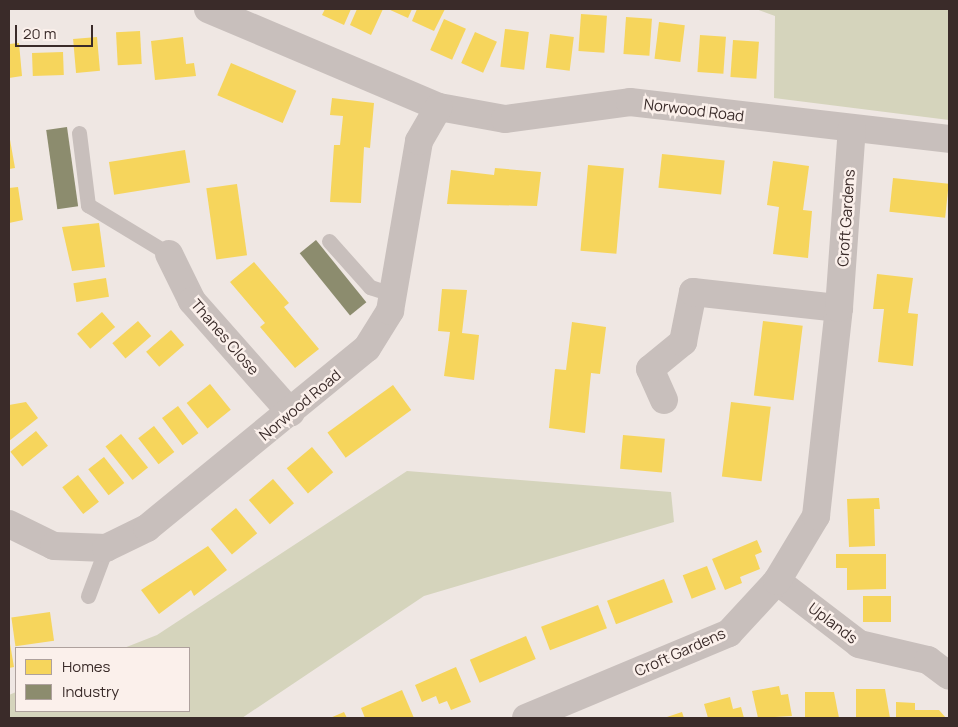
<!DOCTYPE html>
<style>
body{margin:0}
#map{position:relative;width:958px;height:727px;overflow:hidden;background:#efe7e3;font-family:Manrope,sans-serif}
div>[style]{position:absolute}
.green>*{inset:0;background:#d5d4bc}
.homes>*{inset:0;background:#f6d55c;transform-origin:0 0}
.industry>*{inset:0;background:#8c8c6e;transform-origin:0 0}
.lane>*{height:15px;margin:-7.5px;padding:0 7.5px;transform-origin:7.5px;border-radius:7.5px;background:#c8bfbc}
.street>*{height:28px;margin:-14px;padding:0 14px;transform-origin:14px;border-radius:14px;background:#c8bfbc}
span{translate:-50% -50%;white-space:nowrap;text-align:center;line-height:1.15;-webkit-text-stroke:5px #fbf0eb;paint-order:stroke}
.street-label{font-size:15px;color:#3a2b29}
.frame{position:absolute;inset:0;border:10px solid #3a2b29;pointer-events:none}
.legend{position:absolute;left:15px;top:647px;width:175px;height:65px;box-sizing:border-box;background:#fbf0eb;border:1px solid #aea19d;margin:0;padding:6px 9px;list-style:none;font-size:15px;color:#3a2b29}
.legend li{display:flex;align-items:center;gap:10px;height:25px}
.legend b{width:25px;border:1px solid #aea19d}
.scale{position:absolute;left:15px;top:25px;width:78px;height:22px;box-sizing:border-box;border:2px solid #3a2b29;border-top:0;padding-left:6px;font-size:15px;line-height:18px;white-space:nowrap;color:#3a2b29;-webkit-text-stroke:4px #fbf0eb;paint-order:stroke}
</style>
<div id="map">
<div class="green">
<i style="clip-path:polygon(756px 9px,949px 9px,949px 120px,774px 98px,775px 16px)"></i>
<i style="clip-path:polygon(407px 471px,671px 492px,674px 522px,424px 596px,242px 718px,9px 718px,9px 695px,16px 692px,16px 711px,189px 711px,189px 648px,124px 648px,157px 635px)"></i>
</div>
<div class="homes">
<i style="clip-path:polygon(325px 9px,351px 9px,344px 25px,322px 15px)"></i>
<i style="clip-path:polygon(357px 9px,383px 9px,371px 35px,350px 25px)"></i>
<i style="clip-path:polygon(388px 9px,412px 9px,408px 18px)"></i>
<i style="clip-path:polygon(417px 9px,445px 9px,434px 31px,412px 21px)"></i>
<i style="left:581px;top:14px;width:26px;height:37px;rotate:4deg"></i>
<i style="left:626px;top:17px;width:26px;height:37px;rotate:4deg"></i>
<i style="left:444px;top:19px;width:24px;height:34px;rotate:24deg"></i>
<i style="left:659px;top:22px;width:26px;height:37px;rotate:7deg"></i>
<i style="left:505px;top:29px;width:24px;height:38px;rotate:7deg"></i>
<i style="left:140px;top:31px;width:33px;height:24px;rotate:87deg"></i>
<i style="left:475px;top:32px;width:24px;height:34px;rotate:24deg"></i>
<i style="left:550px;top:34px;width:24px;height:34px;rotate:7deg"></i>
<i style="left:700px;top:35px;width:26px;height:37px;rotate:4deg"></i>
<i style="left:97px;top:37px;width:34px;height:24px;rotate:85deg"></i>
<i style="clip-path:polygon(183px 37px,186px 64px,194px 63px,196px 76px,155px 80px,151px 41px)"></i>
<i style="left:733px;top:40px;width:26px;height:37px;rotate:4deg"></i>
<i style="clip-path:polygon(19px 43px,22px 76px,9px 78px,9px 44px)"></i>
<i style="left:63px;top:52px;width:23px;height:31px;rotate:88deg"></i>
<i style="left:231px;top:63px;width:71px;height:35px;rotate:23deg"></i>
<i style="clip-path:polygon(332px 98px,374px 103px,370px 148px,364px 147px,361px 203px,330px 202px,334px 145px,340px 145px,343px 116px,330px 115px)"></i>
<i style="clip-path:polygon(9px 134px,15px 168px,9px 169px)"></i>
<i style="left:185px;top:150px;width:33px;height:77px;rotate:81deg"></i>
<i style="left:662px;top:154px;width:63px;height:34px;rotate:6deg"></i>
<i style="clip-path:polygon(773px 161px,809px 166px,803px 210px,812px 211px,808px 258px,773px 254px,779px 207px,767px 205px)"></i>
<i style="left:588px;top:165px;width:36px;height:86px;rotate:5deg"></i>
<i style="clip-path:polygon(495px 168px,541px 172px,537px 206px,447px 204px,451px 170px,494px 175px)"></i>
<i style="left:893px;top:178px;width:56px;height:34px;rotate:6deg"></i>
<i style="left:237px;top:184px;width:72px;height:31px;rotate:82deg"></i>
<i style="clip-path:polygon(18px 187px,23px 220px,9px 223px,9px 188px)"></i>
<i style="clip-path:polygon(99px 223px,105px 267px,72px 271px,62px 227px)"></i>
<i style="clip-path:polygon(254px 262px,289px 303px,284px 307px,319px 349px,295px 368px,260px 327px,265px 323px,230px 282px)"></i>
<i style="clip-path:polygon(877px 274px,913px 278px,908px 313px,918px 314px,913px 366px,878px 362px,884px 309px,873px 309px)"></i>
<i style="left:106px;top:278px;width:19px;height:33px;rotate:81deg"></i>
<i style="clip-path:polygon(442px 289px,467px 290px,462px 333px,479px 335px,474px 380px,444px 376px,450px 332px,438px 331px)"></i>
<i style="left:102px;top:312px;width:20px;height:33px;rotate:49deg"></i>
<i style="left:138px;top:321px;width:20px;height:34px;rotate:49deg"></i>
<i style="left:763px;top:321px;width:40px;height:75px;rotate:7deg"></i>
<i style="clip-path:polygon(572px 322px,606px 327px,600px 374px,591px 373px,585px 433px,549px 428px,555px 369px,566px 370px)"></i>
<i style="left:171px;top:330px;width:20px;height:33px;rotate:49deg"></i>
<i style="left:210px;top:384px;width:33px;height:30px;rotate:51deg"></i>
<i style="left:393px;top:385px;width:31px;height:81px;rotate:54deg"></i>
<i style="clip-path:polygon(26px 402px,38px 418px,9px 441px,9px 405px)"></i>
<i style="left:731px;top:402px;width:40px;height:75px;rotate:7deg"></i>
<i style="left:178px;top:406px;width:34px;height:20px;rotate:53deg"></i>
<i style="left:154px;top:426px;width:33px;height:20px;rotate:52deg"></i>
<i style="left:36px;top:431px;width:19px;height:33px;rotate:51deg"></i>
<i style="left:121px;top:434px;width:43px;height:20px;rotate:51deg"></i>
<i style="left:623px;top:435px;width:42px;height:34px;rotate:5deg"></i>
<i style="left:312px;top:447px;width:33px;height:33px;rotate:50deg"></i>
<i style="left:104px;top:457px;width:33px;height:20px;rotate:52deg"></i>
<i style="left:78px;top:475px;width:34px;height:20px;rotate:52deg"></i>
<i style="left:273px;top:479px;width:32px;height:32px;rotate:49deg"></i>
<i style="clip-path:polygon(879px 498px,880px 509px,874px 509px,875px 546px,849px 547px,847px 499px)"></i>
<i style="left:236px;top:508px;width:33px;height:33px;rotate:50deg"></i>
<i style="clip-path:polygon(757px 540px,762px 552px,755px 555px,760px 569px,740px 577px,742px 583px,725px 590px,712px 559px)"></i>
<i style="clip-path:polygon(208px 546px,227px 570px,194px 596px,191px 590px,159px 614px,141px 590px)"></i>
<i style="clip-path:polygon(836px 554px,886px 554px,886px 589px,847px 590px,847px 568px,836px 568px)"></i>
<i style="left:707px;top:566px;width:25px;height:26px;rotate:69deg"></i>
<i style="left:664px;top:579px;width:25px;height:61px;rotate:69deg"></i>
<i style="left:863px;top:596px;width:28px;height:26px"></i>
<i style="left:598px;top:605px;width:25px;height:61px;rotate:69deg"></i>
<i style="left:50px;top:612px;width:29px;height:39px;rotate:82deg"></i>
<i style="left:526px;top:636px;width:25px;height:61px;rotate:67deg"></i>
<i style="clip-path:polygon(9px 638px,14px 667px,9px 668px)"></i>
<i style="clip-path:polygon(456px 667px,471px 702px,451px 710px,447px 701px,439px 704px,436px 696px,422px 702px,415px 685px)"></i>
<i style="clip-path:polygon(779px 686px,781px 695px,788px 694px,792px 716px,758px 718px,752px 691px)"></i>
<i style="clip-path:polygon(856px 689px,885px 689px,890px 718px,856px 718px)"></i>
<i style="clip-path:polygon(402px 690px,414px 718px,365px 718px,361px 708px)"></i>
<i style="clip-path:polygon(805px 692px,834px 692px,839px 718px,805px 718px)"></i>
<i style="clip-path:polygon(730px 697px,733px 709px,741px 707px,744px 718px,708px 718px,704px 704px)"></i>
<i style="clip-path:polygon(896px 702px,915px 703px,915px 710px,939px 710px,946px 718px,896px 718px)"></i>
<i style="clip-path:polygon(344px 712px,347px 718px,330px 718px)"></i>
<i style="clip-path:polygon(682px 712px,684px 718px,664px 718px)"></i>
</div>
<div class="industry">
<i style="left:67px;top:127px;width:80px;height:21px;rotate:82deg"></i>
<i style="left:316px;top:240px;width:80px;height:21px;rotate:51deg"></i>
</div>
<div class="lane">
<i style="left:79px;top:133px;width:73px;rotate:82.9deg"></i>
<i style="left:88px;top:205px;width:95px;rotate:31.2deg"></i>
<i style="left:329px;top:241px;width:62px;rotate:48.3deg"></i>
<i style="left:370px;top:287px;width:26px;rotate:18deg"></i>
<i style="left:88px;top:596px;width:51px;rotate:-69.4deg"></i>
</div>
<div class="street">
<i style="left:208px;top:9px;width:251px;rotate:23deg"></i>
<i style="left:439px;top:107px;width:67px;rotate:10.3deg"></i>
<i style="left:505px;top:119px;width:126px;rotate:-7.7deg"></i>
<i style="left:630px;top:102px;width:321px;rotate:6.6deg"></i>
<i style="left:169px;top:254px;width:52px;rotate:63.9deg"></i>
<i style="left:192px;top:301px;width:149px;rotate:48.5deg"></i>
<i style="left:664px;top:400px;width:34px;rotate:-114deg"></i>
<i style="left:650px;top:369px;width:43px;rotate:-39.3deg"></i>
<i style="left:683px;top:342px;width:51px;rotate:-78.7deg"></i>
<i style="left:693px;top:292px;width:147px;rotate:6.3deg"></i>
<i style="left:9px;top:524px;width:50px;rotate:26.1deg"></i>
<i style="left:54px;top:546px;width:52px;rotate:2.2deg"></i>
<i style="left:106px;top:548px;width:46px;rotate:-26deg"></i>
<i style="left:147px;top:528px;width:284px;rotate:-39.3deg"></i>
<i style="left:367px;top:348px;width:44px;rotate:-58.1deg"></i>
<i style="left:390px;top:311px;width:172px;rotate:-80.3deg"></i>
<i style="left:419px;top:141px;width:39px;rotate:-60deg"></i>
<i style="left:777px;top:581px;width:103px;rotate:37.5deg"></i>
<i style="left:859px;top:644px;width:71px;rotate:13.1deg"></i>
<i style="left:928px;top:660px;width:26px;rotate:37deg"></i>
<i style="left:526px;top:718px;width:220px;rotate:-22.7deg"></i>
<i style="left:729px;top:633px;width:71px;rotate:-47.3deg"></i>
<i style="left:777px;top:581px;width:76px;rotate:-59deg"></i>
<i style="left:816px;top:516px;width:209px;rotate:-83.7deg"></i>
<i style="left:839px;top:308px;width:180px;rotate:-85.9deg"></i>
</div>
<div class="street-label">
<span style="left:694px;top:110px;rotate:7deg">Norwood Road</span>
<span style="left:846px;top:218px;rotate:-86deg">Croft Gardens</span>
<span style="left:225px;top:337px;rotate:49deg">Thanes Close</span>
<span style="left:300px;top:405px;rotate:-40deg">Norwood Road</span>
<span style="left:833px;top:623px;rotate:37deg">Uplands</span>
<span style="left:680px;top:652px;rotate:-24deg">Croft Gardens</span>
</div>
<div class="frame"></div>
<ul class="legend">
<li><b style="height:14px;background:#f6d55c"></b>Homes</li>
<li><b style="height:14px;background:#8c8c6e"></b>Industry</li>
</ul>
<div class="scale">20 m</div>
</div>
